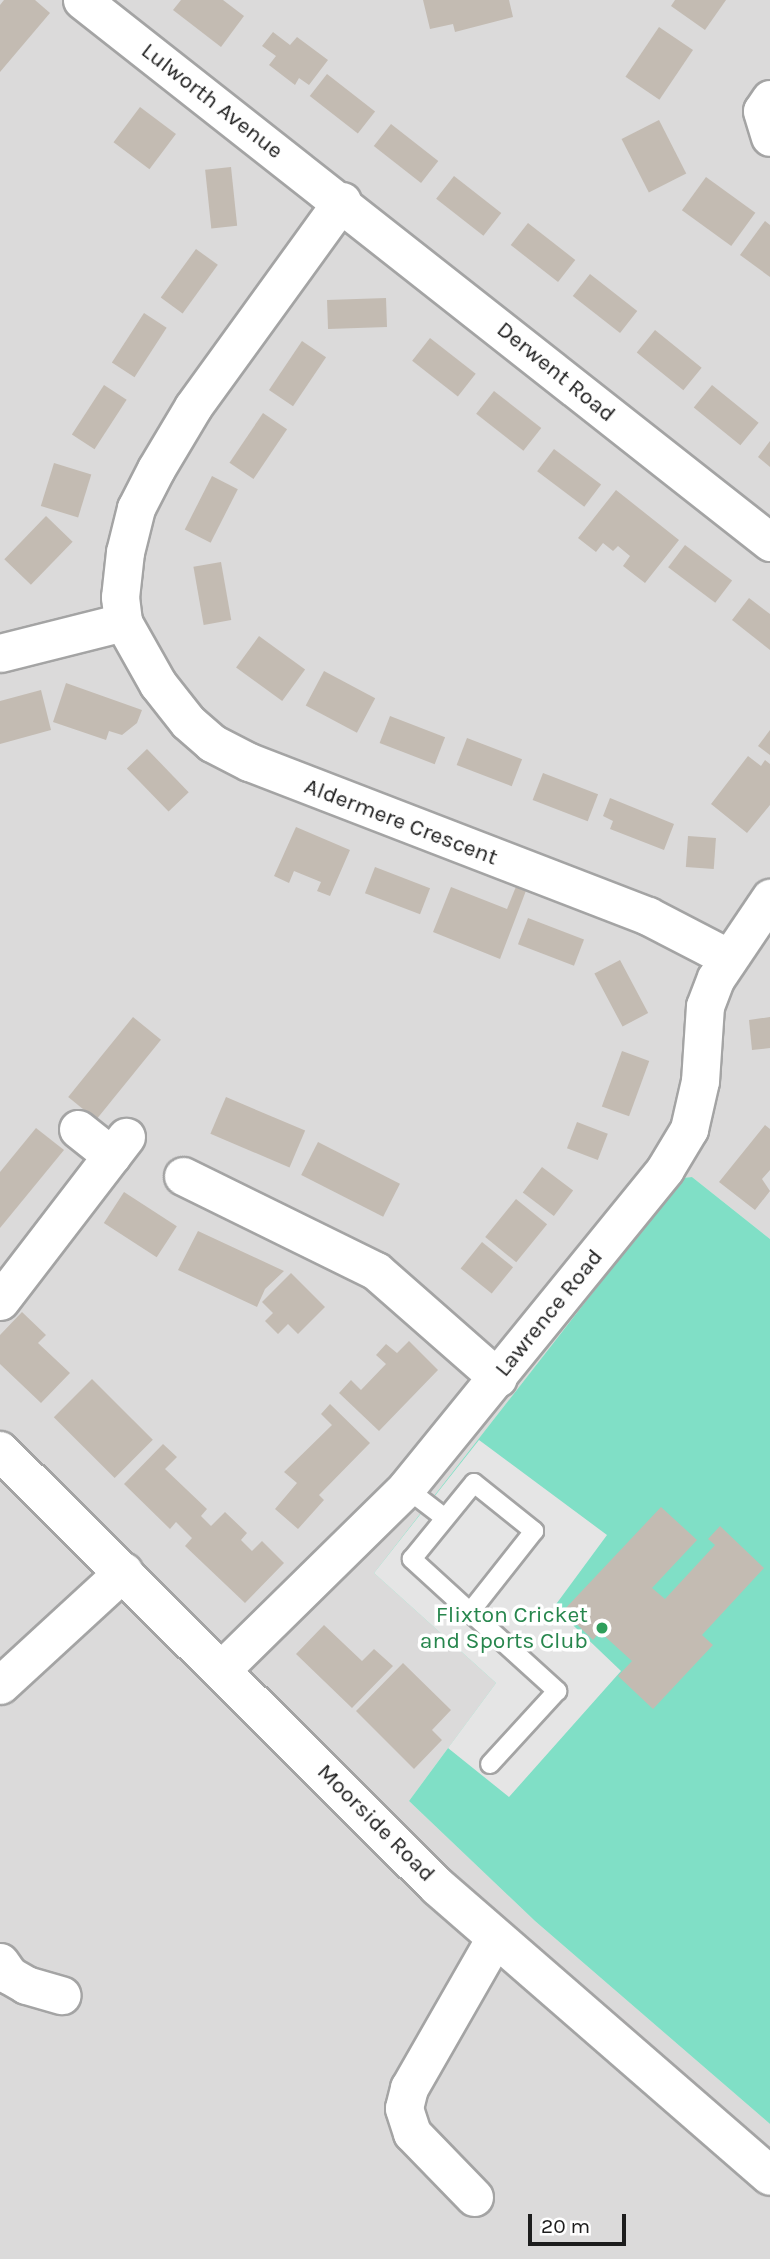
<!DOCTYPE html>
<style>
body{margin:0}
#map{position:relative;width:770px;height:2259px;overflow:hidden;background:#efece3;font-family:Karla,sans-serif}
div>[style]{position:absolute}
.residential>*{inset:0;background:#dbdada}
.pitch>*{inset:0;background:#80dfc6}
.parking>*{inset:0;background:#e5e5e5}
.building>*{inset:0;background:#c3bbb2;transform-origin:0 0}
.roads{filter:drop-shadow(2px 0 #a4a4a4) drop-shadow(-2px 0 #a4a4a4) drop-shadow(0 2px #a4a4a4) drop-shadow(0 -2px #a4a4a4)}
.service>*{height:18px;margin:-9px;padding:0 9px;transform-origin:9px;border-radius:9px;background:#fff}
.minor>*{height:37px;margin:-18.5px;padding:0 18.5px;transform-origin:18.5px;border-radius:18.5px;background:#fff}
.tertiary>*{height:38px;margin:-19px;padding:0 19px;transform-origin:19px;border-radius:19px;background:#fff}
.dots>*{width:19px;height:19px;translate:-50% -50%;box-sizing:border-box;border:4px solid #fff;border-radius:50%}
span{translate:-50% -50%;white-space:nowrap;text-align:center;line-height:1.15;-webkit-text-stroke:7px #fff;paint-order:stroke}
.street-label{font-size:23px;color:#1d1d1d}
.leisure-label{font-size:23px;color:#27864d}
.right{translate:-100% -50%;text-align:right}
.scale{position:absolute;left:528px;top:2214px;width:98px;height:32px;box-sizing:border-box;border:4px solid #1d1d1d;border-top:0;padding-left:9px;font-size:21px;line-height:24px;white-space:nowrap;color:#1d1d1d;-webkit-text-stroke:5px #fff;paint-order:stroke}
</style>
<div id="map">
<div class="residential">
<i style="clip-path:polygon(0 0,770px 0,770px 1239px,692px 1177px,682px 1178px,374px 1573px,496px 1683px,409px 1801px,535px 1921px,770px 2124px,770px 2259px,0 2259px)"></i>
</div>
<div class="pitch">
<i style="clip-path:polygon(692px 1177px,770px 1239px,770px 2124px,535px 1921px,409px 1801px,496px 1683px,374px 1573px,682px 1178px)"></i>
</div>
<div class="parking">
<i style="clip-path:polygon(479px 1440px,607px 1535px,554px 1607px,621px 1671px,509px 1797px,448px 1748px,496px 1683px,374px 1573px)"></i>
</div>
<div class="building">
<i style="clip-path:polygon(4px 0,35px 0,50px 13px,0 72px,0 5px)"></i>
<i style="clip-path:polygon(181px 0,223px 0,244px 16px,221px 47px,173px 10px)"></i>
<i style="clip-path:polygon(423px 0,509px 0,513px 17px,455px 32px,453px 24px,430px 29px)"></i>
<i style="clip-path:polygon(675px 0,726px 0,705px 30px,671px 6px)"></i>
<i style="left:659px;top:27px;width:41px;height:60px;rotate:34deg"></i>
<i style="clip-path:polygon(273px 32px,290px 45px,297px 37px,328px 60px,309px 85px,299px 78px,295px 85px,269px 65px,276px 56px,262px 46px)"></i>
<i style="left:327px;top:74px;width:61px;height:28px;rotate:38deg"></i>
<i style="left:140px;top:107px;width:45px;height:44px;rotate:37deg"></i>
<i style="left:659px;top:120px;width:60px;height:42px;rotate:63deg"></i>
<i style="left:391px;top:124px;width:60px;height:28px;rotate:38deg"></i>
<i style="left:231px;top:167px;width:59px;height:26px;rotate:84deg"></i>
<i style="left:454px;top:176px;width:60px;height:29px;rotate:38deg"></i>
<i style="left:706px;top:177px;width:61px;height:41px;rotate:36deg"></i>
<i style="clip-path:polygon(765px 221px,770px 225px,770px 277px,740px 255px)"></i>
<i style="left:528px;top:223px;width:60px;height:28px;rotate:38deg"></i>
<i style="left:196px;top:249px;width:27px;height:60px;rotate:36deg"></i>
<i style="left:590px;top:274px;width:60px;height:28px;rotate:38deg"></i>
<i style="left:386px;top:298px;width:29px;height:59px;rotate:88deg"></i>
<i style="left:144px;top:313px;width:27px;height:59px;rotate:33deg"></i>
<i style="left:655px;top:330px;width:60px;height:29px;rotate:39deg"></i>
<i style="left:430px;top:338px;width:58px;height:29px;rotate:38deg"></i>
<i style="left:302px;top:341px;width:29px;height:59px;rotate:34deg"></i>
<i style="left:104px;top:385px;width:27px;height:59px;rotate:33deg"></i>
<i style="left:712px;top:385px;width:60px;height:29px;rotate:39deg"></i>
<i style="left:494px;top:391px;width:60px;height:29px;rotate:38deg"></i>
<i style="left:263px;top:413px;width:29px;height:60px;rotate:34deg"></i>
<i style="clip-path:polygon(770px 441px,770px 467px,758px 457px)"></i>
<i style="left:554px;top:449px;width:59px;height:28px;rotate:37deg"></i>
<i style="left:54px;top:463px;width:39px;height:45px;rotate:17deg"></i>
<i style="left:212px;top:476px;width:29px;height:60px;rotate:27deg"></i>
<i style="clip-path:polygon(616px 490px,679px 540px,645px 583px,623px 566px,630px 556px,618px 546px,613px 551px,603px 543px,596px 552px,578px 538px)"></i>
<i style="left:46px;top:516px;width:37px;height:60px;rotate:44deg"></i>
<i style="left:685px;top:545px;width:59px;height:28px;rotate:37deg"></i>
<i style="left:221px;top:562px;width:59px;height:28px;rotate:80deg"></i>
<i style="clip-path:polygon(749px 598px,770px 614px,770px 650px,732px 620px)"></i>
<i style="left:259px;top:636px;width:57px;height:39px;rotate:36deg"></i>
<i style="left:324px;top:671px;width:58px;height:39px;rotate:28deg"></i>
<i style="clip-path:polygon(66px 683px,142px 710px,137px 723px,122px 735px,109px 731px,106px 740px,53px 722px)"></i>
<i style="clip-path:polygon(41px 690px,51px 730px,0 744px,0 701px)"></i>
<i style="left:390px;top:716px;width:59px;height:29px;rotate:21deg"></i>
<i style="clip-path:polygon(770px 730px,770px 755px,758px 746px)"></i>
<i style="left:467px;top:738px;width:59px;height:29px;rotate:21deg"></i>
<i style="left:147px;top:749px;width:60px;height:28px;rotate:46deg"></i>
<i style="clip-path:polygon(748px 756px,761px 766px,765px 760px,770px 764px,770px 805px,747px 833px,711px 804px)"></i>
<i style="left:543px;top:773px;width:59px;height:29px;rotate:21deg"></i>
<i style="clip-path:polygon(610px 798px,674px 824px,664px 850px,610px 829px,613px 821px,603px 816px)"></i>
<i style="clip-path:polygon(296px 827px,350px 850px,330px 896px,317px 891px,321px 882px,294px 871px,289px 883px,274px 876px)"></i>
<i style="left:688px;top:836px;width:28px;height:31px;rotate:4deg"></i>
<i style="left:375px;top:867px;width:59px;height:28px;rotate:21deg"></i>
<i style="clip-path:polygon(517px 884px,527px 888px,500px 959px,433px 932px,451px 887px,507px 909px)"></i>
<i style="left:528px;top:918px;width:60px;height:28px;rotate:21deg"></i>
<i style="left:620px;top:960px;width:60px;height:29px;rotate:62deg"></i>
<i style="left:133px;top:1017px;width:36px;height:103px;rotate:39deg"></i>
<i style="clip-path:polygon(770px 1017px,770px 1048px,752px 1050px,749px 1020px)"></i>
<i style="left:622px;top:1051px;width:29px;height:59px;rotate:20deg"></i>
<i style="left:226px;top:1097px;width:86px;height:40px;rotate:23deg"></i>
<i style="left:577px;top:1122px;width:33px;height:28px;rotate:21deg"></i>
<i style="clip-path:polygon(765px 1125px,770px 1129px,770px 1170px,762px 1179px,770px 1191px,755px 1210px,719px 1182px)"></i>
<i style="clip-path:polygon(36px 1128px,64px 1150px,0 1228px,0 1172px)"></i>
<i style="left:318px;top:1142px;width:92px;height:37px;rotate:27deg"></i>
<i style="left:542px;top:1167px;width:39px;height:32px;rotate:37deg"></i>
<i style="left:124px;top:1192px;width:63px;height:37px;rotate:33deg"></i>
<i style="left:516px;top:1199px;width:40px;height:49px;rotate:39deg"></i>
<i style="clip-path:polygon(198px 1231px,284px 1271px,265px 1289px,257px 1307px,178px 1270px)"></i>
<i style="left:482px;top:1242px;width:40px;height:34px;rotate:39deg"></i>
<i style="clip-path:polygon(291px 1273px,325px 1307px,298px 1334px,288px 1324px,278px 1334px,265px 1321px,273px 1313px,262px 1302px)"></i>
<i style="clip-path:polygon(22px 1312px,46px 1335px,38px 1343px,70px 1373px,41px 1403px,0 1364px,0 1335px)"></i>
<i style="clip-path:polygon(409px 1341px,438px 1370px,379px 1431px,339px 1393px,351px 1380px,361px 1390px,386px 1364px,376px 1355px,386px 1344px,397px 1353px)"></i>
<i style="left:92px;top:1379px;width:86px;height:54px;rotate:45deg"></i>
<i style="clip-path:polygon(330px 1404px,370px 1443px,319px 1495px,324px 1500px,298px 1529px,275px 1509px,297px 1483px,284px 1472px,332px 1425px,321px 1414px)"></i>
<i style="clip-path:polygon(163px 1444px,177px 1457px,165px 1469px,207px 1509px,201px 1516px,211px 1526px,225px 1512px,247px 1533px,241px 1540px,252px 1551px,262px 1541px,284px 1563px,245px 1603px,185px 1546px,192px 1538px,176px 1522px,170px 1529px,124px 1484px)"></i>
<i style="clip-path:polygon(661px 1507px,697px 1540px,652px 1588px,665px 1599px,715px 1545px,708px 1539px,720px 1526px,764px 1568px,702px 1635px,713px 1645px,653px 1709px,618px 1676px,632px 1661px,600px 1632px,593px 1640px,563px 1611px)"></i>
<i style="clip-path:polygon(324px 1625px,362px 1661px,374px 1649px,393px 1666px,352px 1708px,296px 1654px)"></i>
<i style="clip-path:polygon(403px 1663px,451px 1710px,432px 1730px,442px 1740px,414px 1769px,356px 1711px)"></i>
</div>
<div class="roads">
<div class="service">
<i style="left:474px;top:1483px;width:77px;rotate:38.7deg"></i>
<i style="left:534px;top:1531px;width:103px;rotate:128.3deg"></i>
<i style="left:470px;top:1612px;width:79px;rotate:-137.6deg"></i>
<i style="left:412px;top:1559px;width:98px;rotate:-50.8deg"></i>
<i style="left:406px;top:1488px;width:49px;rotate:37.6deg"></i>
<i style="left:470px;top:1612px;width:118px;rotate:42.2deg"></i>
<i style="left:557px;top:1691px;width:99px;rotate:132.5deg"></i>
</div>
<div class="minor">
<i style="left:82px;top:0;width:876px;rotate:38.23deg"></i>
<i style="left:770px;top:99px;width:14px;rotate:124deg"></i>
<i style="left:762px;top:111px;width:27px;rotate:73deg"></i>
<i style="left:342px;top:201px;width:254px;rotate:125.9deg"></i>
<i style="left:193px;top:407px;width:72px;rotate:120.8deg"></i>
<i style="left:156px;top:469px;width:44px;rotate:117.1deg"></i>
<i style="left:136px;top:508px;width:45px;rotate:104deg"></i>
<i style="left:125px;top:552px;width:45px;rotate:96.3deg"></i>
<i style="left:120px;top:597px;width:25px;rotate:83deg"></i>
<i style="left:123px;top:622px;width:71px;rotate:60.6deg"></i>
<i style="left:158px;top:684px;width:48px;rotate:51.7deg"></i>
<i style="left:188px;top:722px;width:32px;rotate:41deg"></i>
<i style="left:212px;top:743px;width:42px;rotate:27.2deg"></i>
<i style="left:249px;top:762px;width:428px;rotate:21.1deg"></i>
<i style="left:648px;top:916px;width:91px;rotate:27.4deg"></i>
<i style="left:0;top:653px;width:127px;rotate:-14.1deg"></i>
<i style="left:78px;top:1129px;width:43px;rotate:38.5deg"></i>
<i style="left:183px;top:1176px;width:215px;rotate:26.2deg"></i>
<i style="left:376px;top:1271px;width:162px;rotate:41.3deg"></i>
<i style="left:0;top:1301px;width:207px;rotate:-52.5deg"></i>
<i style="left:223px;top:1668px;width:257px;rotate:-44.5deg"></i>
<i style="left:406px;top:1488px;width:411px;rotate:-50.9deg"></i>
<i style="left:665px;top:1169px;width:47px;rotate:-59deg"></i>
<i style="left:689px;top:1129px;width:49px;rotate:-77.1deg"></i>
<i style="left:700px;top:1081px;width:75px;rotate:-86.2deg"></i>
<i style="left:705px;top:1006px;width:30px;rotate:-69deg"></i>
<i style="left:716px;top:978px;width:97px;rotate:-56deg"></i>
<i style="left:0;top:1685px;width:168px;rotate:-42.6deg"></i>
<i style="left:0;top:1962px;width:16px;rotate:55deg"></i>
<i style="left:9px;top:1975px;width:20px;rotate:30deg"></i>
<i style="left:26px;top:1985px;width:37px;rotate:16deg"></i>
<i style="left:474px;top:2197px;width:89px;rotate:-134.1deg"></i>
<i style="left:412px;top:2133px;width:26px;rotate:-108deg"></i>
<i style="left:404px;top:2108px;width:21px;rotate:-76deg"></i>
<i style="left:409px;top:2088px;width:173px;rotate:-60.2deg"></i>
</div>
<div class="tertiary">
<i style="left:0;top:1451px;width:618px;rotate:44.87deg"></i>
<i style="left:438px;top:1887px;width:440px;rotate:41deg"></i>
</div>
</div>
<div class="dots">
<i style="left:602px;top:1628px;background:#2e9e5b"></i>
</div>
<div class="street-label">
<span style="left:212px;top:101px;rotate:38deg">Lulworth Avenue</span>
<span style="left:556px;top:372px;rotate:39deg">Derwent Road</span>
<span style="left:401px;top:822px;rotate:21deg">Aldermere Crescent</span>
<span style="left:549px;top:1313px;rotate:-51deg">Lawrence Road</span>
<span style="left:376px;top:1823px;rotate:45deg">Moorside Road</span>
</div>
<div class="leisure-label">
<span class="right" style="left:588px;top:1628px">Flixton Cricket<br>and Sports Club</span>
</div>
<div class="scale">20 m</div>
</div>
